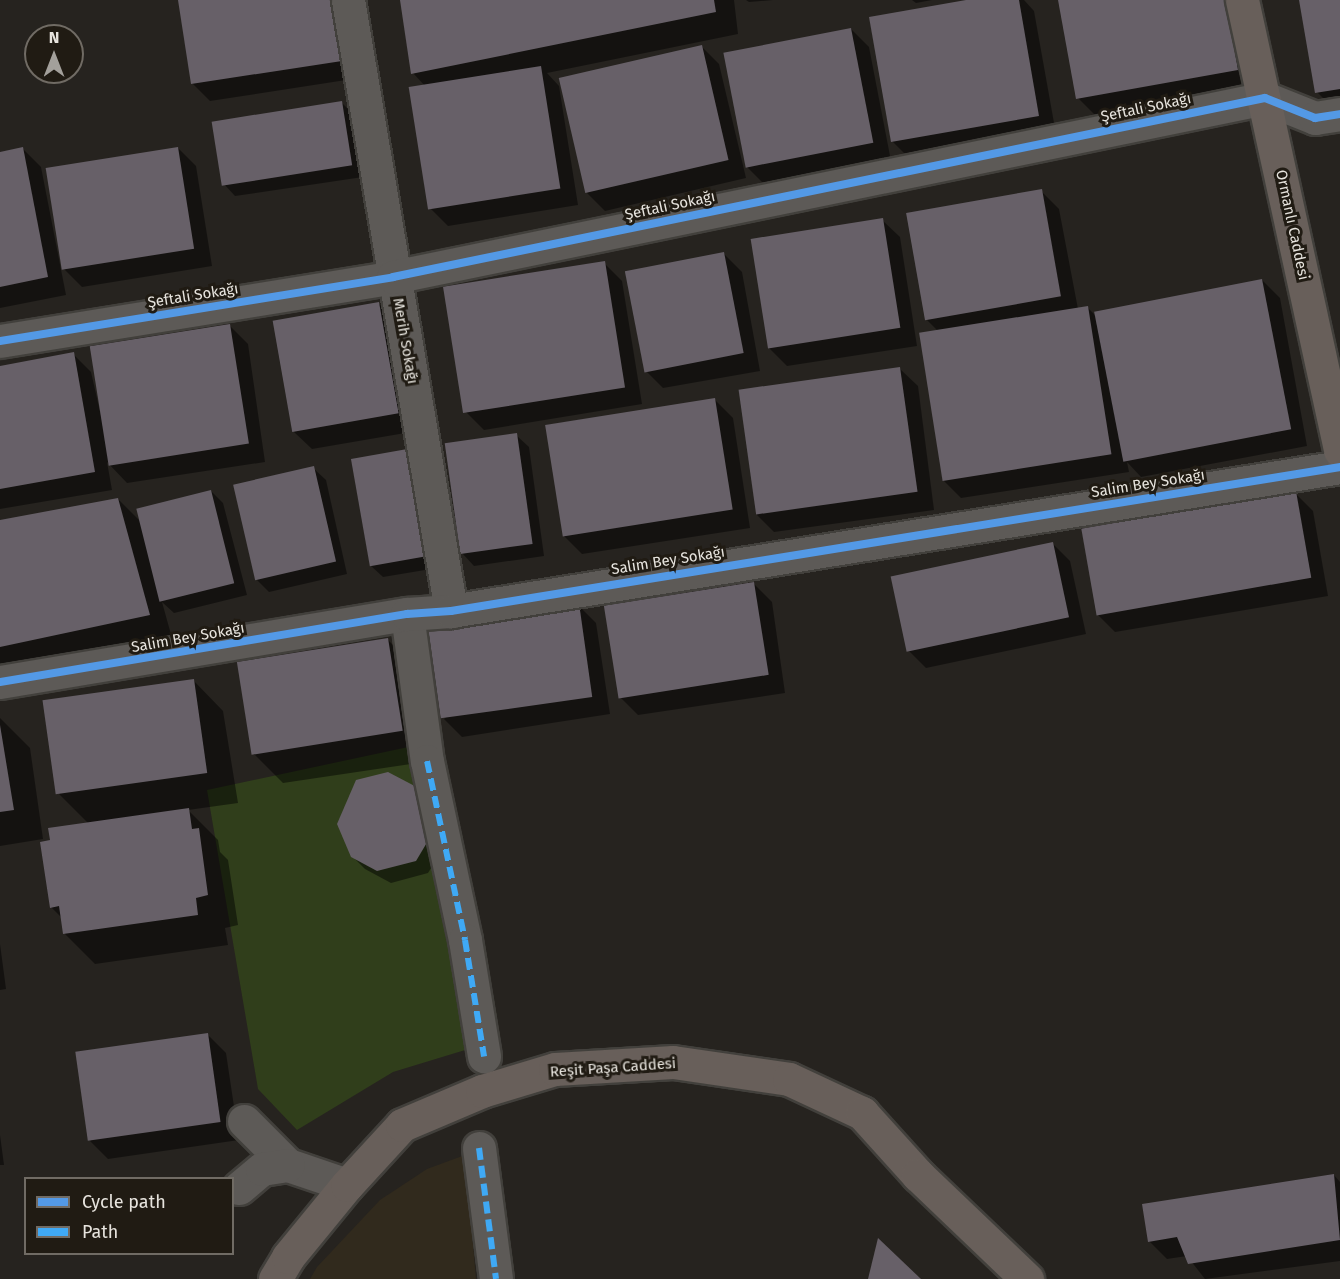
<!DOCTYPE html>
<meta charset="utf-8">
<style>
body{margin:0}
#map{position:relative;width:1340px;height:1279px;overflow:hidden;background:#26231f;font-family:"Fira Sans",sans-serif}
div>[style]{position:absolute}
.built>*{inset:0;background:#312a1d}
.green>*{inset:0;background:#303e1b}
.shadow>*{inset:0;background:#0007}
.building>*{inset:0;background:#676068;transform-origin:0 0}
.roads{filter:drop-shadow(2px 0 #42403c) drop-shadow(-2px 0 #42403c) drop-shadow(0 2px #42403c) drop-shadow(0 -2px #42403c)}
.minor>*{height:33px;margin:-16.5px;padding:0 16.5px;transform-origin:16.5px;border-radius:16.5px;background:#5d5a57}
.major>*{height:33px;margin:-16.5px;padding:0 16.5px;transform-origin:16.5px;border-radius:16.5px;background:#685f5a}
.quiet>*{height:6px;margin-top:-3px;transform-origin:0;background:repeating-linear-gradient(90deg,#3fa9f5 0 12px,transparent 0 18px)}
.cycleway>*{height:8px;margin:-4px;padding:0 4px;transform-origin:4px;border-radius:4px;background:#5399e6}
span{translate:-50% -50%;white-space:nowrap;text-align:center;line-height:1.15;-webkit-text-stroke:6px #201b13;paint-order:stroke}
.street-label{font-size:15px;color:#e7e4de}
.legend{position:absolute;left:24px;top:1177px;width:210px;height:78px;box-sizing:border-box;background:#201b13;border:2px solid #706b64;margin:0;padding:8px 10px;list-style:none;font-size:18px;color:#e7e4de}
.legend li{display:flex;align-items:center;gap:12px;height:30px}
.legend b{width:30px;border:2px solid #706b64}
.north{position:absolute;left:24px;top:24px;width:60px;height:60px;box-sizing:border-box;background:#201b13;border:2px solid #706b64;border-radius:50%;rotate:0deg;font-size:16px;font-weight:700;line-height:24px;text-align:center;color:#e7e4de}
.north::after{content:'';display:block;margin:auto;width:21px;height:27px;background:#a3a09b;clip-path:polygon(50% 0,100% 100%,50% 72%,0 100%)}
</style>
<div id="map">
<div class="built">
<i style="clip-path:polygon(465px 1155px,476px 1279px,310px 1279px,317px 1267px,380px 1200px,427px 1169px)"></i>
</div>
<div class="green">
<i style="clip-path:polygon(413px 746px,475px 1047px,393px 1072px,297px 1130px,258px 1089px,207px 790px)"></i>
</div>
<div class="shadow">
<i style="clip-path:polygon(180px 0,347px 0,359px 78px,210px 101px,192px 83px)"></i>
<i style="clip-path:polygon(402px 0,734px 0,738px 34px,547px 73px,559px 86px,578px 205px,448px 226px,430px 208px,425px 86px,413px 73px)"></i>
<i style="clip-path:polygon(746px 0,773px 0,749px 2px)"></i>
<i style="clip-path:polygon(912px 0,932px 0,916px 3px)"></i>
<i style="clip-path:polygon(974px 0,1024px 0,1034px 11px,1056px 134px,910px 159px,892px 141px)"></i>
<i style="clip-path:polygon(1060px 0,1240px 0,1255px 87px,1096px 116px,1078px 98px)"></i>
<i style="clip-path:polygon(1301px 0,1340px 0,1340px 109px,1335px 110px,1317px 92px)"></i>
<i style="clip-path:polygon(851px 29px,869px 47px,891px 161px,765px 185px,747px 167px)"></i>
<i style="clip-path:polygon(701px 46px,719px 64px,746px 178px,605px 211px,587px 193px)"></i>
<i style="clip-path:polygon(342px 103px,354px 115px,363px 177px,235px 196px,223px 183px)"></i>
<i style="clip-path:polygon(178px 148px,196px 166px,212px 266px,82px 287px,64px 269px)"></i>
<i style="clip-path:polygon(23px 149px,41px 167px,66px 295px,0 308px,0 153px)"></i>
<i style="clip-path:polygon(1041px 191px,1059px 209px,1078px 309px,1088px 308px,1097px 317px,1262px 280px,1280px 298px,1307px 446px,1141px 477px,1127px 462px,1129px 472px,961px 498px,943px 480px,938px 331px,927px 320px)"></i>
<i style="clip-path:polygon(882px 220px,900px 237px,917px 346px,787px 366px,769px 348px)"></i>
<i style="clip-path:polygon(724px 254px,742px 272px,760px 371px,663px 388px,645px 370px)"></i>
<i style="clip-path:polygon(604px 263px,622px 281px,642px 404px,484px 430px,466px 412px)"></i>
<i style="clip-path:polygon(378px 303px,396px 321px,417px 431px,312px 449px,294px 432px)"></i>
<i style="clip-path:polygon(230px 326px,248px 344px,265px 462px,127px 483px,107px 462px,112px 490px,0 509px,0 367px,73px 354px,91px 372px,104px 429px)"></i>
<i style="clip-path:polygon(900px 369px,918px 386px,934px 510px,774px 532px,756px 514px)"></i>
<i style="clip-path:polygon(715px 400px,733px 418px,750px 528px,582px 554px,564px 536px,547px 425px)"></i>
<i style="clip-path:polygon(516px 435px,529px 447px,544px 556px,474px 566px,462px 553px)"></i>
<i style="clip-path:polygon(425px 462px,443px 567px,383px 577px,370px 565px)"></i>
<i style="clip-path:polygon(313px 468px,326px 480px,347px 574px,269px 592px,257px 580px)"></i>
<i style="clip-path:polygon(211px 491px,223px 503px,247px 595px,174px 613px,162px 602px,172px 638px,0 674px,0 522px,118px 499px,142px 523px)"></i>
<i style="clip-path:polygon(1295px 493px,1313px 511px,1328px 596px,1115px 632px,1097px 614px)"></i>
<i style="clip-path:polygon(1052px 543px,1070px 561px,1086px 634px,926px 668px,908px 650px)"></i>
<i style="clip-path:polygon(754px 584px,772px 602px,785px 693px,638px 715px,620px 697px)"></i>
<i style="clip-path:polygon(578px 605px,596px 623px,610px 714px,462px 737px,444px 719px)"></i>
<i style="clip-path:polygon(387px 639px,418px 670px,431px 761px,283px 783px,253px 753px)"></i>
<i style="clip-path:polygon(193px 680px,223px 711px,238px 803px,188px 810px,218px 840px,220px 852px,228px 860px,238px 925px,225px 928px,228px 945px,95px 964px,65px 934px,63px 919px,51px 907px,51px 842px,89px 824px,59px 794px)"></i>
<i style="clip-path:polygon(0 718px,30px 748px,43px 839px,0 846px)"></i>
<i style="clip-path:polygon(450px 837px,428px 873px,391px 883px,365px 869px,352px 856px)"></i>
<i style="clip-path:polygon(0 944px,6px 989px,0 990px)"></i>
<i style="clip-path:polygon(208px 1035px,226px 1053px,239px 1140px,108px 1159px,90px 1141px)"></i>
<i style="clip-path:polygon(0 1135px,4px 1165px,0 1165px)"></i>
<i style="clip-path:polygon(1334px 1175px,1340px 1182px,1340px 1261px,1205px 1279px,1187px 1256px,1167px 1259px,1149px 1241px)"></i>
</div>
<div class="building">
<i style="clip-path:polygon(178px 0,332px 0,342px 61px,191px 84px)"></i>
<i style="clip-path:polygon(400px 0,714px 0,716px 12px,411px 74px)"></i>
<i style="clip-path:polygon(966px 0,1019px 0,1039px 116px,891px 142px,869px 17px)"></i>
<i style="clip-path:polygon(1058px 0,1226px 0,1238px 70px,1076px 99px)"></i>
<i style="clip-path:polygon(1299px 0,1340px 0,1340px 89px,1315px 93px)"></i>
<i style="left:851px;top:28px;width:117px;height:130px;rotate:79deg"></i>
<i style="left:702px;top:45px;width:118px;height:147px;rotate:77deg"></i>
<i style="left:541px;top:66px;width:124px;height:134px;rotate:81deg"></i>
<i style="left:342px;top:101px;width:65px;height:132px;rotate:81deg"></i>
<i style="clip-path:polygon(23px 147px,48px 277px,0 287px,0 152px)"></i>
<i style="left:178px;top:147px;width:103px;height:134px;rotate:81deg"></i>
<i style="left:1042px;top:189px;width:109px;height:138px;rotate:80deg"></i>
<i style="left:883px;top:218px;width:111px;height:134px;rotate:81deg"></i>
<i style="left:724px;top:252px;width:103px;height:101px;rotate:79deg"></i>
<i style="left:605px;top:261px;width:128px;height:164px;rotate:81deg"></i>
<i style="left:1262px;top:279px;width:153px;height:171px;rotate:79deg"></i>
<i style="left:379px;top:302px;width:113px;height:108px;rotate:80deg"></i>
<i style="left:1088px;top:306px;width:150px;height:171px;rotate:81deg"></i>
<i style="left:230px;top:324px;width:121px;height:142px;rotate:81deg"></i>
<i style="clip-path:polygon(74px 352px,95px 472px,0 489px,0 366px)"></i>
<i style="left:900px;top:367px;width:126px;height:163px;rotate:82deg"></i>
<i style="left:715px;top:398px;width:113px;height:172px;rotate:81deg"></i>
<i style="left:517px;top:433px;width:112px;height:73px;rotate:82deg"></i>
<i style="left:413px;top:448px;width:109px;height:63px;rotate:80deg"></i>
<i style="left:314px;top:466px;width:98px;height:83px;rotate:77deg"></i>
<i style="left:211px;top:490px;width:96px;height:77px;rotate:76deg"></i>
<i style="left:1296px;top:491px;width:88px;height:218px;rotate:80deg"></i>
<i style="clip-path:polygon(118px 498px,150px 615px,0 647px,0 520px)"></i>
<i style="left:1053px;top:542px;width:77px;height:166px;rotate:78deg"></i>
<i style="left:754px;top:582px;width:94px;height:152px;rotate:81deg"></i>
<i style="left:579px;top:603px;width:95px;height:153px;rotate:82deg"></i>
<i style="left:388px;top:638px;width:94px;height:153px;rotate:81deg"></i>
<i style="left:194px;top:679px;width:95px;height:153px;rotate:82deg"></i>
<i style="clip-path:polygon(0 725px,14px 810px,0 812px)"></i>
<i style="clip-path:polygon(388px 772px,428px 793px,438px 824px,416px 861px,377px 871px,351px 857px,337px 824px,356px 780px)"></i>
<i style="clip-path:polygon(189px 808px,192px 829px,199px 828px,208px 895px,196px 898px,198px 915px,63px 934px,59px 906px,50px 908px,40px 842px,50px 840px,48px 828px)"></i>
<i style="left:208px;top:1033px;width:90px;height:134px;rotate:82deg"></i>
<i style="clip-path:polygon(1334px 1174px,1340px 1240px,1188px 1264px,1177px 1237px,1148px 1242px,1142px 1204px)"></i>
<i style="clip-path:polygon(878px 1238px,921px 1279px,868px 1279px)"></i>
</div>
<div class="roads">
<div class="minor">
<i style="left:348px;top:0;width:620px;rotate:80.43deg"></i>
<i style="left:0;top:341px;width:398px;rotate:-9.2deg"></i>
<i style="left:393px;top:277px;width:890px;rotate:-11.6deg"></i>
<i style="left:1265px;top:98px;width:54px;rotate:21.8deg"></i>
<i style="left:1315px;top:118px;width:25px;rotate:-9deg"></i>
<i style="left:407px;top:614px;width:148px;rotate:82.3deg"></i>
<i style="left:427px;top:761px;width:183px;rotate:78deg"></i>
<i style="left:465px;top:940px;width:118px;rotate:80.7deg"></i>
<i style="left:0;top:682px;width:413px;rotate:-9.5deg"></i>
<i style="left:407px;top:614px;width:44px;rotate:-3.9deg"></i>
<i style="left:451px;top:611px;width:901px;rotate:-9.2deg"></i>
<i style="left:244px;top:1121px;width:62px;rotate:45deg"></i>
<i style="left:288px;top:1165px;width:62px;rotate:18.7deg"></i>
<i style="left:479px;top:1148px;width:132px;rotate:82.6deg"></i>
<i style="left:239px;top:1188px;width:30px;rotate:-40deg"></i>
<i style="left:262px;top:1169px;width:26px;rotate:-9deg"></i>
</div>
<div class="major">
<i style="left:1242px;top:0;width:461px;rotate:77.7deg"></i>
<i style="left:275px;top:1279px;width:26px;rotate:-59deg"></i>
<i style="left:288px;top:1257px;width:93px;rotate:-50.7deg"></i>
<i style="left:347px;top:1185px;width:81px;rotate:-47.5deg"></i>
<i style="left:402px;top:1125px;width:87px;rotate:-23deg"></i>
<i style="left:482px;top:1091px;width:76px;rotate:-16.8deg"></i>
<i style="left:555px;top:1069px;width:118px;rotate:-3.4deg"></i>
<i style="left:673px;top:1062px;width:117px;rotate:8.3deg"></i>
<i style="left:789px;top:1079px;width:81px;rotate:25deg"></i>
<i style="left:862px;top:1113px;width:84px;rotate:47.9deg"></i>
<i style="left:918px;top:1175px;width:151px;rotate:43.7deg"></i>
</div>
</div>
<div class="quiet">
<i style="left:427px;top:761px;width:183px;rotate:78deg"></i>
<i style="left:465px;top:940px;width:118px;rotate:80.7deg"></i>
<i style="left:479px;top:1148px;width:132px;rotate:82.6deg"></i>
</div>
<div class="cycleway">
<i style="left:0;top:341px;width:398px;rotate:-9.2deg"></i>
<i style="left:393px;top:277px;width:890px;rotate:-11.6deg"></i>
<i style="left:1265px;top:98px;width:54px;rotate:21.8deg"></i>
<i style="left:1315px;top:118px;width:25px;rotate:-9deg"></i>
<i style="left:0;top:682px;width:413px;rotate:-9.5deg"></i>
<i style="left:407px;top:614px;width:44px;rotate:-3.9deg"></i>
<i style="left:451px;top:611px;width:901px;rotate:-9.2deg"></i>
</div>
<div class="street-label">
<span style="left:1146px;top:108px;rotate:-12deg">Şeftali Sokağı</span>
<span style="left:670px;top:206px;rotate:-12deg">Şeftali Sokağı</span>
<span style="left:1292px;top:225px;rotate:78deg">Ormanlı Caddesi</span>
<span style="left:193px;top:296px;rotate:-9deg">Şeftali Sokağı</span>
<span style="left:405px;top:341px;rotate:80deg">Merih Sokağı</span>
<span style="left:1148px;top:484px;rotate:-9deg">Salim Bey Sokağı</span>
<span style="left:668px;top:561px;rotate:-9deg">Salim Bey Sokağı</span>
<span style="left:188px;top:638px;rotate:-10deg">Salim Bey Sokağı</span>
<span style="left:613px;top:1068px;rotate:-4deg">Reşit Paşa Caddesi</span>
</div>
<ul class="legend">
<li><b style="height:8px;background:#5399e6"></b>Cycle path</li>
<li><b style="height:8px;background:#3fa9f5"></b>Path</li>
</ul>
<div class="north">N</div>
</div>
